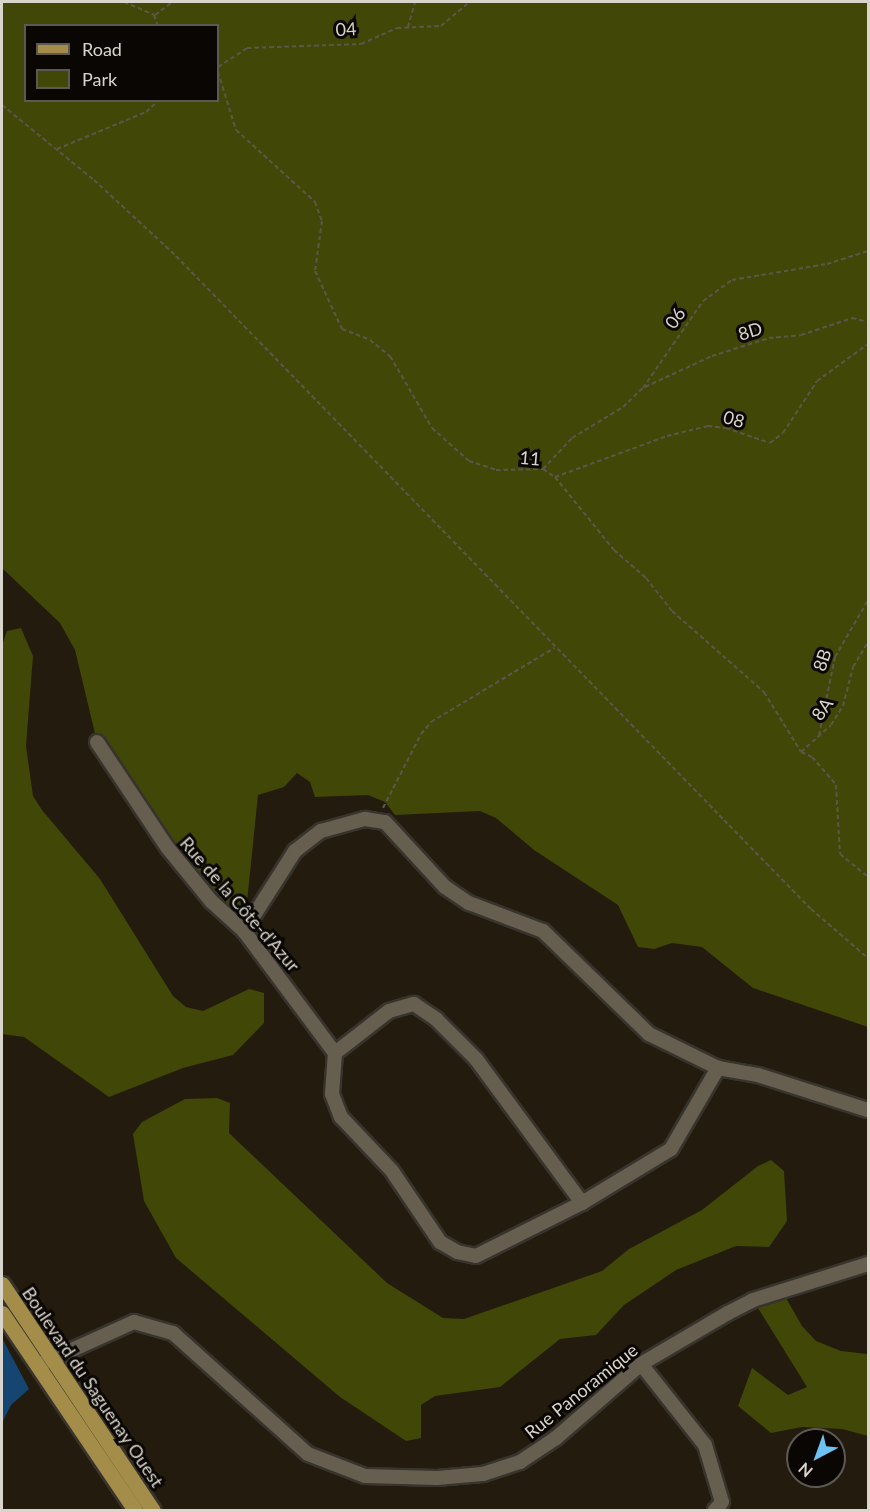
<!DOCTYPE html>
<meta charset="utf-8">
<style>
body{margin:0}
#map{position:relative;width:870px;height:1512px;overflow:hidden;background:#221b0e;font-family:Lato,sans-serif}
div>[style]{position:absolute}
.green>*{inset:0;background:#404707}
.water>*{inset:0;background:#154671}
.path>*{height:2px;margin-top:-1px;transform-origin:0;background:repeating-linear-gradient(90deg,#5c564a 0 4.5px,transparent 0 7.5px)}
.roads{filter:drop-shadow(2px 0 #38342d) drop-shadow(-2px 0 #38342d) drop-shadow(0 2px #38342d) drop-shadow(0 -2px #38342d)}
.minor>*{height:14px;margin:-7px;padding:0 7px;transform-origin:7px;border-radius:7px;background:#665f50}
.major>*{height:15px;margin:-7.5px;padding:0 7.5px;transform-origin:7.5px;border-radius:7.5px;background:#a48c49}
span{translate:-50% -50%;white-space:nowrap;text-align:center;line-height:1.15;-webkit-text-stroke:6px #090603;paint-order:stroke}
.street-label{font-size:18px;color:#d9d5cc}
.frame{position:absolute;inset:0;border:3px solid #d9d5cc;pointer-events:none}
.legend{position:absolute;left:24px;top:24px;width:195px;height:78px;box-sizing:border-box;background:#090603;border:2px solid #5c5953;margin:0;padding:8px 10px;list-style:none;font-size:18px;color:#d9d5cc}
.legend li{display:flex;align-items:center;gap:12px;height:30px}
.legend b{width:30px;border:2px solid #5c5953}
.north{position:absolute;left:786px;top:1428px;width:60px;height:60px;box-sizing:border-box;background:#090603;border:2px solid #5c5953;border-radius:50%;rotate:221deg;font-size:16px;font-weight:700;line-height:24px;text-align:center;color:#d9d5cc}
.north::after{content:'';display:block;margin:auto;width:21px;height:27px;background:#6ec2f3;clip-path:polygon(50% 0,100% 100%,50% 72%,0 100%)}
</style>
<div id="map">
<div class="green">
<i style="clip-path:polygon(evenodd,2px 2px,868px 2px,868px 1027px,753px 988px,702px 947px,672px 943px,654px 949px,638px 947px,618px 905px,534px 850px,496px 818px,480px 811px,395px 815px,385px 802px,368px 795px,315px 797px,310px 782px,297px 773px,284px 787px,258px 795px,244px 931px,167px 847px,97px 742px,75px 650px,60px 623px,2px 568px,2px 2px,26px 26px,218px 26px,218px 100px,26px 100px,26px 26px)"></i>
<i style="clip-path:polygon(21px 628px,33px 656px,26px 746px,33px 796px,42px 810px,100px 879px,173px 996px,186px 1007px,203px 1011px,249px 989px,264px 993px,264px 1023px,233px 1055px,183px 1068px,109px 1097px,24px 1037px,2px 1034px,2px 645px,7px 631px)"></i>
<i style="clip-path:polygon(217px 1098px,230px 1103px,229px 1133px,387px 1283px,443px 1318px,464px 1319px,602px 1271px,629px 1249px,702px 1210px,758px 1166px,771px 1160px,784px 1171px,787px 1221px,769px 1247px,736px 1246px,676px 1270px,624px 1305px,596px 1335px,560px 1339px,500px 1387px,435px 1396px,421px 1405px,421px 1438px,406px 1441px,340px 1397px,176px 1258px,144px 1201px,133px 1134px,142px 1122px,185px 1099px)"></i>
<i style="clip-path:polygon(782px 1291px,802px 1326px,816px 1341px,841px 1351px,868px 1354px,868px 1436px,842px 1429px,802px 1427px,771px 1433px,738px 1406px,752px 1368px,788px 1395px,807px 1387px,753px 1300px)"></i>
</div>
<div class="water">
<i style="clip-path:polygon(2px 1338px,29px 1389px,11px 1405px,2px 1423px)"></i>
</div>
<div class="path">
<i style="left:124px;top:2px;width:33px;rotate:23deg"></i>
<i style="left:154px;top:15px;width:12px;rotate:70deg"></i>
<i style="left:155px;top:15px;width:21px;rotate:-37deg"></i>
<i style="left:408px;top:27px;width:26px;rotate:-74deg"></i>
<i style="left:218px;top:67px;width:35px;rotate:-33deg"></i>
<i style="left:247px;top:48px;width:114px;rotate:-2deg"></i>
<i style="left:361px;top:44px;width:39px;rotate:-24deg"></i>
<i style="left:397px;top:28px;width:44px;rotate:-2.6deg"></i>
<i style="left:441px;top:26px;width:38px;rotate:-40deg"></i>
<i style="left:218px;top:72px;width:61px;rotate:72.8deg"></i>
<i style="left:236px;top:130px;width:107px;rotate:42.3deg"></i>
<i style="left:315px;top:202px;width:20px;rotate:70deg"></i>
<i style="left:322px;top:221px;width:50px;rotate:98deg"></i>
<i style="left:315px;top:271px;width:64px;rotate:65deg"></i>
<i style="left:342px;top:329px;width:30px;rotate:21deg"></i>
<i style="left:370px;top:340px;width:26px;rotate:39deg"></i>
<i style="left:390px;top:356px;width:83px;rotate:59.7deg"></i>
<i style="left:432px;top:428px;width:50px;rotate:41.7deg"></i>
<i style="left:469px;top:461px;width:28px;rotate:18deg"></i>
<i style="left:496px;top:470px;width:47px;rotate:-1.2deg"></i>
<i style="left:543px;top:469px;width:14px;rotate:34deg"></i>
<i style="left:555px;top:477px;width:94px;rotate:51.1deg"></i>
<i style="left:614px;top:550px;width:43px;rotate:41.2deg"></i>
<i style="left:646px;top:578px;width:42px;rotate:51.8deg"></i>
<i style="left:672px;top:611px;width:123px;rotate:41.4deg"></i>
<i style="left:764px;top:692px;width:70px;rotate:58.3deg"></i>
<i style="left:801px;top:752px;width:12px;rotate:24deg"></i>
<i style="left:812px;top:757px;width:37px;rotate:49deg"></i>
<i style="left:836px;top:785px;width:69px;rotate:86.7deg"></i>
<i style="left:840px;top:854px;width:36px;rotate:39deg"></i>
<i style="left:2px;top:105px;width:119px;rotate:39.2deg"></i>
<i style="left:94px;top:180px;width:112px;rotate:42.8deg"></i>
<i style="left:176px;top:256px;width:786px;rotate:45.82deg"></i>
<i style="left:724px;top:820px;width:124px;rotate:45.7deg"></i>
<i style="left:811px;top:909px;width:75px;rotate:40.7deg"></i>
<i style="left:57px;top:149px;width:96px;rotate:-22.6deg"></i>
<i style="left:146px;top:112px;width:18px;rotate:-43deg"></i>
<i style="left:645px;top:387px;width:74px;rotate:-24.8deg"></i>
<i style="left:712px;top:356px;width:60px;rotate:-17.5deg"></i>
<i style="left:769px;top:338px;width:32px;rotate:-5deg"></i>
<i style="left:801px;top:335px;width:54px;rotate:-18.4deg"></i>
<i style="left:852px;top:318px;width:16px;rotate:14deg"></i>
<i style="left:543px;top:469px;width:42px;rotate:-46.9deg"></i>
<i style="left:572px;top:438px;width:60px;rotate:-31.3deg"></i>
<i style="left:623px;top:407px;width:28px;rotate:-44deg"></i>
<i style="left:643px;top:388px;width:106px;rotate:-55.4deg"></i>
<i style="left:703px;top:301px;width:36px;rotate:-36deg"></i>
<i style="left:732px;top:280px;width:96px;rotate:-9.6deg"></i>
<i style="left:827px;top:264px;width:43px;rotate:-17.6deg"></i>
<i style="left:555px;top:477px;width:119px;rotate:-20.1deg"></i>
<i style="left:667px;top:436px;width:42px;rotate:-13.7deg"></i>
<i style="left:708px;top:426px;width:18px;rotate:6deg"></i>
<i style="left:726px;top:428px;width:46px;rotate:18.8deg"></i>
<i style="left:770px;top:443px;width:16px;rotate:-38deg"></i>
<i style="left:783px;top:433px;width:62px;rotate:-56.8deg"></i>
<i style="left:817px;top:381px;width:63px;rotate:-36deg"></i>
<i style="left:819px;top:735px;width:80px;rotate:-78.4deg"></i>
<i style="left:835px;top:657px;width:66px;rotate:-59.9deg"></i>
<i style="left:801px;top:752px;width:40px;rotate:-42deg"></i>
<i style="left:831px;top:725px;width:22px;rotate:-58deg"></i>
<i style="left:843px;top:706px;width:40px;rotate:-75.6deg"></i>
<i style="left:853px;top:667px;width:29px;rotate:-59deg"></i>
<i style="left:383px;top:808px;width:83px;rotate:-62.8deg"></i>
<i style="left:421px;top:734px;width:16px;rotate:-50deg"></i>
<i style="left:431px;top:722px;width:144px;rotate:-31deg"></i>
</div>
<div class="roads">
<div class="minor">
<i style="left:97px;top:742px;width:126px;rotate:56.3deg"></i>
<i style="left:167px;top:847px;width:70px;rotate:50.8deg"></i>
<i style="left:211px;top:901px;width:45px;rotate:42.3deg"></i>
<i style="left:244px;top:931px;width:152px;rotate:53.3deg"></i>
<i style="left:335px;top:1053px;width:41px;rotate:94.2deg"></i>
<i style="left:332px;top:1094px;width:25px;rotate:69deg"></i>
<i style="left:341px;top:1117px;width:74px;rotate:46.6deg"></i>
<i style="left:392px;top:1171px;width:86px;rotate:55.9deg"></i>
<i style="left:440px;top:1242px;width:20px;rotate:30deg"></i>
<i style="left:457px;top:1252px;width:19px;rotate:12deg"></i>
<i style="left:476px;top:1256px;width:119px;rotate:-26.6deg"></i>
<i style="left:582px;top:1203px;width:104px;rotate:-31.2deg"></i>
<i style="left:671px;top:1149px;width:94px;rotate:-59.9deg"></i>
<i style="left:244px;top:931px;width:95px;rotate:-57.5deg"></i>
<i style="left:295px;top:851px;width:33px;rotate:-38deg"></i>
<i style="left:321px;top:831px;width:46px;rotate:-15.3deg"></i>
<i style="left:365px;top:819px;width:20px;rotate:9deg"></i>
<i style="left:385px;top:822px;width:88px;rotate:47.3deg"></i>
<i style="left:445px;top:887px;width:29px;rotate:34deg"></i>
<i style="left:469px;top:903px;width:79px;rotate:20.7deg"></i>
<i style="left:543px;top:931px;width:148px;rotate:44.2deg"></i>
<i style="left:649px;top:1034px;width:77px;rotate:26.2deg"></i>
<i style="left:718px;top:1068px;width:41px;rotate:9.9deg"></i>
<i style="left:758px;top:1075px;width:115px;rotate:17.7deg"></i>
<i style="left:335px;top:1053px;width:68px;rotate:-37.9deg"></i>
<i style="left:389px;top:1011px;width:26px;rotate:-16deg"></i>
<i style="left:414px;top:1004px;width:27px;rotate:34deg"></i>
<i style="left:436px;top:1019px;width:57px;rotate:45deg"></i>
<i style="left:476px;top:1059px;width:179px;rotate:53.6deg"></i>
<i style="left:43px;top:1363px;width:100px;rotate:-24.3deg"></i>
<i style="left:134px;top:1322px;width:41px;rotate:15.8deg"></i>
<i style="left:173px;top:1333px;width:181px;rotate:41.9deg"></i>
<i style="left:308px;top:1454px;width:61px;rotate:21.1deg"></i>
<i style="left:365px;top:1476px;width:72px;rotate:1.6deg"></i>
<i style="left:437px;top:1478px;width:46px;rotate:-5deg"></i>
<i style="left:483px;top:1474px;width:39px;rotate:-18deg"></i>
<i style="left:520px;top:1462px;width:43px;rotate:-33.7deg"></i>
<i style="left:556px;top:1438px;width:113px;rotate:-41deg"></i>
<i style="left:641px;top:1364px;width:101px;rotate:-30.4deg"></i>
<i style="left:728px;top:1313px;width:28px;rotate:-27deg"></i>
<i style="left:753px;top:1300px;width:121px;rotate:-17.4deg"></i>
<i style="left:641px;top:1364px;width:103px;rotate:51.7deg"></i>
<i style="left:705px;top:1445px;width:59px;rotate:73.4deg"></i>
<i style="left:722px;top:1502px;width:11px;rotate:131deg"></i>
</div>
<div class="major">
<i style="left:2px;top:1284px;width:272px;rotate:56.3deg"></i>
<i style="left:2px;top:1313px;width:238px;rotate:56deg"></i>
</div>
</div>
<div class="street-label">
<span style="left:346px;top:29px;rotate:-4deg">04</span>
<span style="left:675px;top:318px;rotate:-55deg">06</span>
<span style="left:750px;top:331px;rotate:-17deg">8D</span>
<span style="left:734px;top:419px;rotate:16deg">08</span>
<span style="left:530px;top:458px;rotate:5deg">11</span>
<span style="left:822px;top:660px;rotate:-71deg">8B</span>
<span style="left:822px;top:709px;rotate:-55deg">8A</span>
<span style="left:240px;top:904px;rotate:49deg">Rue de la Côte-d'Azur</span>
<span style="left:93px;top:1387px;rotate:56deg">Boulevard du Saguenay Ouest</span>
<span style="left:581px;top:1391px;rotate:-39deg">Rue Panoramique</span>
</div>
<div class="frame"></div>
<ul class="legend">
<li><b style="height:8px;background:#a48c49"></b>Road</li>
<li><b style="height:16px;background:#404707"></b>Park</li>
</ul>
<div class="north">N</div>
</div>
